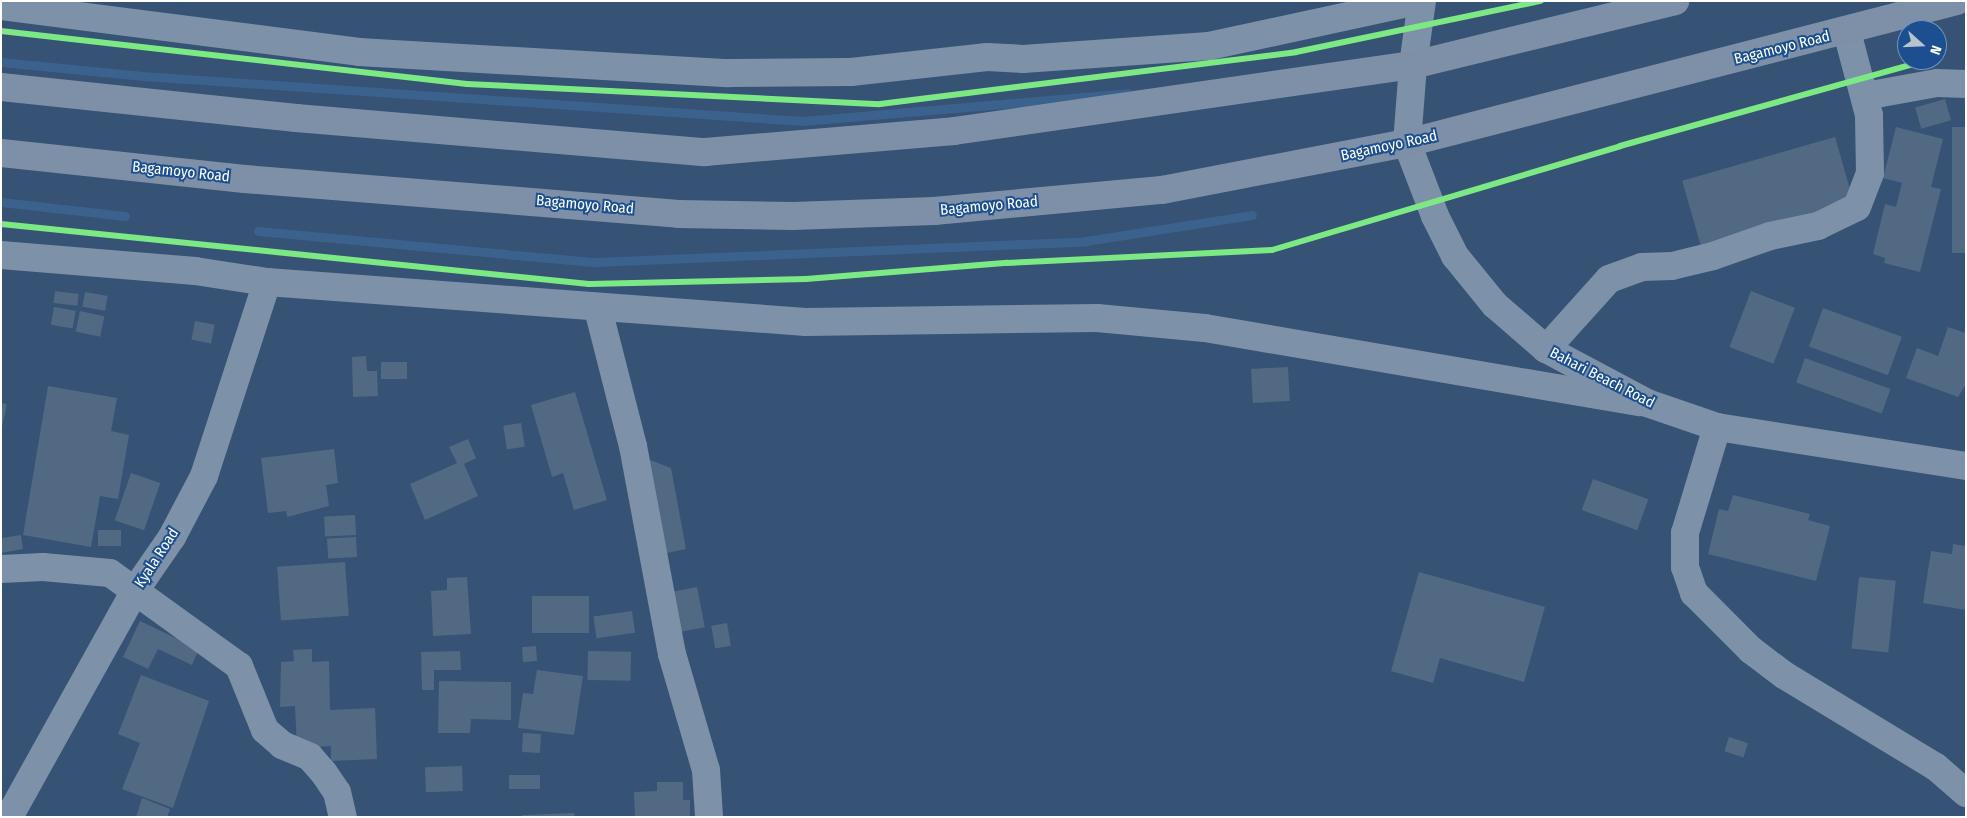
<!DOCTYPE html>
<style>
body{margin:0}
#map{position:relative;width:1967px;height:818px;overflow:hidden;background:#365274;font-family:"Fira Sans Condensed",sans-serif}
div>[style]{position:absolute}
.stream>*{height:9px;margin:-4.5px;padding:0 4.5px;transform-origin:4.5px;border-radius:4.5px;background:#3b618d}
.building>*{inset:0;background:#526984;transform-origin:0 0}
.minor>*{height:28px;margin:-14px;padding:0 14px;transform-origin:14px;border-radius:14px;background:#7d92a8}
.tertiary>*{height:28px;margin:-14px;padding:0 14px;transform-origin:14px;border-radius:14px;background:#7d92a8}
.trunk>*{height:28px;margin:-14px;padding:0 14px;transform-origin:14px;border-radius:14px;background:#7e90a7}
.cycleway>*{height:6px;margin:-3px;padding:0 3px;transform-origin:3px;border-radius:3px;background:#7ce984}
span{translate:-50% -50%;white-space:nowrap;text-align:center;line-height:1.15;-webkit-text-stroke:4px #1b4f8f;paint-order:stroke}
.street-label{font-size:15px;color:#fff}
.frame{position:absolute;inset:0;border:2px solid #fff;pointer-events:none}
.north{position:absolute;left:1897px;top:20px;width:50px;height:50px;box-sizing:border-box;background:#1b4f8f;border:1px solid #7695bc;border-radius:50%;rotate:110deg;font-size:14px;font-weight:700;line-height:20px;text-align:center;color:#fff}
.north::after{content:'';display:block;margin:auto;width:18px;height:22px;background:#b9c2ce;clip-path:polygon(50% 0,100% 100%,50% 72%,0 100%)}
</style>
<div id="map">
<div class="stream">
<i style="left:1px;top:62px;width:143px;rotate:5.6deg"></i>
<i style="left:143px;top:76px;width:662px;rotate:3.9deg"></i>
<i style="left:803px;top:121px;width:326px;rotate:-4.9deg"></i>
<i style="left:1px;top:202px;width:125px;rotate:6.4deg"></i>
<i style="left:258px;top:231px;width:338px;rotate:5.3deg"></i>
<i style="left:595px;top:262px;width:491px;rotate:-2.4deg"></i>
<i style="left:1086px;top:241px;width:168px;rotate:-8.9deg"></i>
</div>
<div class="building">
<i style="left:1945px;top:99px;width:22px;height:31px;rotate:74deg"></i>
<i style="clip-path:polygon(1896px 127px,1943px 139px,1931px 187px,1941px 189px,1920px 272px,1884px 263px,1885px 258px,1873px 254px,1885px 204px,1896px 207px,1902px 183px,1883px 178px)"></i>
<i style="left:1952px;top:127px;width:14px;height:126px"></i>
<i style="left:1835px;top:137px;width:68px;height:159px;rotate:74deg"></i>
<i style="left:55px;top:291px;width:24px;height:12px;rotate:7deg"></i>
<i style="left:1751px;top:291px;width:47px;height:60px;rotate:21deg"></i>
<i style="left:85px;top:292px;width:23px;height:15px;rotate:10deg"></i>
<i style="left:54px;top:307px;width:22px;height:18px;rotate:10deg"></i>
<i style="left:1823px;top:308px;width:84px;height:41px;rotate:20deg"></i>
<i style="left:80px;top:311px;width:25px;height:21px;rotate:12deg"></i>
<i style="left:195px;top:321px;width:20px;height:19px;rotate:11deg"></i>
<i style="clip-path:polygon(1948px 327px,1966px 333px,1966px 384px,1958px 397px,1906px 378px,1917px 348px,1938px 356px)"></i>
<i style="clip-path:polygon(366px 356px,367px 371px,377px 371px,378px 396px,353px 397px,352px 357px)"></i>
<i style="left:1805px;top:358px;width:91px;height:26px;rotate:20deg"></i>
<i style="left:407px;top:362px;width:17px;height:26px;rotate:90deg"></i>
<i style="left:1288px;top:367px;width:34px;height:37px;rotate:87deg"></i>
<i style="clip-path:polygon(48px 386px,117px 398px,111px 431px,129px 435px,118px 499px,100px 496px,91px 547px,23px 535px)"></i>
<i style="clip-path:polygon(575px 392px,607px 500px,574px 510px,563px 473px,552px 477px,531px 405px)"></i>
<i style="clip-path:polygon(1px 403px,7px 404px,2px 427px,1px 427px)"></i>
<i style="left:521px;top:423px;width:24px;height:18px;rotate:81deg"></i>
<i style="clip-path:polygon(468px 439px,476px 458px,464px 464px,478px 496px,425px 520px,410px 484px,457px 463px,449px 447px)"></i>
<i style="clip-path:polygon(334px 449px,338px 483px,326px 485px,329px 506px,287px 517px,286px 511px,268px 513px,261px 458px)"></i>
<i style="clip-path:polygon(645px 458px,671px 468px,686px 549px,667px 553px)"></i>
<i style="left:131px;top:473px;width:31px;height:50px;rotate:19deg"></i>
<i style="left:1593px;top:479px;width:59px;height:33px;rotate:20deg"></i>
<i style="clip-path:polygon(1733px 495px,1810px 514px,1808px 520px,1830px 526px,1816px 581px,1708px 554px,1719px 509px,1728px 511px)"></i>
<i style="left:355px;top:515px;width:20px;height:31px;rotate:87deg"></i>
<i style="left:98px;top:530px;width:23px;height:16px"></i>
<i style="clip-path:polygon(21px 535px,23px 549px,1px 553px,1px 538px)"></i>
<i style="left:356px;top:537px;width:20px;height:29px;rotate:87deg"></i>
<i style="clip-path:polygon(1953px 544px,1966px 546px,1966px 610px,1923px 603px,1931px 551px,1952px 554px)"></i>
<i style="left:345px;top:562px;width:54px;height:68px;rotate:86deg"></i>
<i style="clip-path:polygon(1419px 572px,1545px 607px,1524px 682px,1440px 658px,1433px 683px,1391px 671px)"></i>
<i style="clip-path:polygon(467px 577px,471px 634px,433px 636px,431px 591px,447px 590px,447px 578px)"></i>
<i style="left:1859px;top:577px;width:37px;height:72px;rotate:6deg"></i>
<i style="left:697px;top:587px;width:41px;height:24px;rotate:79deg"></i>
<i style="left:589px;top:596px;width:37px;height:57px;rotate:90deg"></i>
<i style="left:632px;top:611px;width:22px;height:39px;rotate:82deg"></i>
<i style="clip-path:polygon(140px 621px,199px 649px,192px 665px,158px 649px,148px 669px,123px 657px)"></i>
<i style="left:727px;top:623px;width:23px;height:16px;rotate:80deg"></i>
<i style="left:536px;top:646px;width:15px;height:14px;rotate:86deg"></i>
<i style="clip-path:polygon(312px 649px,312px 662px,329px 661px,330px 710px,375px 708px,377px 759px,331px 761px,331px 746px,297px 748px,295px 706px,280px 707px,281px 662px,294px 661px,293px 650px)"></i>
<i style="clip-path:polygon(460px 651px,461px 670px,434px 670px,434px 690px,422px 690px,421px 652px)"></i>
<i style="left:588px;top:651px;width:43px;height:29px;rotate:1deg"></i>
<i style="clip-path:polygon(537px 670px,583px 676px,574px 735px,518px 728px,523px 693px,533px 694px)"></i>
<i style="clip-path:polygon(141px 675px,209px 701px,173px 808px,122px 789px,140px 743px,118px 734px)"></i>
<i style="clip-path:polygon(439px 681px,511px 682px,511px 720px,471px 719px,470px 733px,438px 733px)"></i>
<i style="left:523px;top:733px;width:18px;height:19px;rotate:3deg"></i>
<i style="left:1729px;top:737px;width:20px;height:15px;rotate:18deg"></i>
<i style="left:462px;top:766px;width:25px;height:37px;rotate:88deg"></i>
<i style="left:540px;top:775px;width:14px;height:31px;rotate:90deg"></i>
<i style="clip-path:polygon(657px 782px,683px 782px,683px 800px,690px 800px,690px 817px,635px 817px,634px 792px,657px 791px)"></i>
<i style="clip-path:polygon(142px 798px,170px 809px,167px 817px,136px 817px)"></i>
<i style="clip-path:polygon(574px 813px,575px 817px,522px 817px,522px 815px)"></i>
</div>
<div class="minor">
<i style="left:1px;top:6px;width:361px;rotate:7.3deg"></i>
<i style="left:359px;top:52px;width:370px;rotate:3.3deg"></i>
<i style="left:728px;top:73px;width:123px;rotate:-0.5deg"></i>
<i style="left:851px;top:72px;width:137px;rotate:-6.3deg"></i>
<i style="left:987px;top:57px;width:36px;rotate:3deg"></i>
<i style="left:1023px;top:59px;width:186px;rotate:-4deg"></i>
<i style="left:1209px;top:46px;width:214px;rotate:-12.2deg"></i>
<i style="left:1413px;top:65px;width:65px;rotate:-82deg"></i>
<i style="left:1865px;top:96px;width:73px;rotate:-10.2deg"></i>
<i style="left:1937px;top:83px;width:29px;rotate:2deg"></i>
<i style="left:1px;top:255px;width:195px;rotate:4.7deg"></i>
<i style="left:195px;top:271px;width:73px;rotate:8.7deg"></i>
<i style="left:267px;top:282px;width:540px;rotate:4.24deg"></i>
<i style="left:806px;top:322px;width:291px;rotate:-0.8deg"></i>
<i style="left:1097px;top:318px;width:108px;rotate:5.3deg"></i>
<i style="left:1205px;top:328px;width:441px;rotate:9.7deg"></i>
<i style="left:598px;top:309px;width:141px;rotate:75.7deg"></i>
<i style="left:633px;top:446px;width:212px;rotate:79.4deg"></i>
<i style="left:672px;top:654px;width:121px;rotate:73.7deg"></i>
<i style="left:706px;top:770px;width:47px;rotate:86.3deg"></i>
<i style="left:1546px;top:349px;width:94px;rotate:-48deg"></i>
<i style="left:1609px;top:279px;width:35px;rotate:-20deg"></i>
<i style="left:1642px;top:267px;width:30px;rotate:-2deg"></i>
<i style="left:1672px;top:266px;width:42px;rotate:-13.7deg"></i>
<i style="left:1713px;top:256px;width:60px;rotate:-19.3deg"></i>
<i style="left:1770px;top:236px;width:49px;rotate:-11.8deg"></i>
<i style="left:1818px;top:226px;width:43px;rotate:-26deg"></i>
<i style="left:1857px;top:207px;width:36px;rotate:-69deg"></i>
<i style="left:1870px;top:173px;width:58px;rotate:-91deg"></i>
<i style="left:1869px;top:115px;width:86px;rotate:-104.8deg"></i>
<i style="left:1717px;top:427px;width:111px;rotate:106.8deg"></i>
<i style="left:1685px;top:533px;width:34px;rotate:90deg"></i>
<i style="left:1685px;top:567px;width:28px;rotate:71deg"></i>
<i style="left:1694px;top:593px;width:81px;rotate:45deg"></i>
<i style="left:1751px;top:650px;width:41px;rotate:37.1deg"></i>
<i style="left:1784px;top:675px;width:178px;rotate:31.2deg"></i>
<i style="left:1936px;top:767px;width:40px;rotate:41deg"></i>
<i style="left:1px;top:569px;width:42px;rotate:-2.7deg"></i>
<i style="left:43px;top:567px;width:67px;rotate:5.1deg"></i>
<i style="left:110px;top:573px;width:159px;rotate:35.8deg"></i>
<i style="left:239px;top:666px;width:69px;rotate:67.9deg"></i>
<i style="left:265px;top:730px;width:23px;rotate:41deg"></i>
<i style="left:282px;top:745px;width:30px;rotate:23deg"></i>
<i style="left:310px;top:757px;width:21px;rotate:49deg"></i>
<i style="left:324px;top:773px;width:23px;rotate:56deg"></i>
<i style="left:337px;top:792px;width:26px;rotate:77deg"></i>
<i style="left:9px;top:817px;width:257px;rotate:-60.9deg"></i>
<i style="left:134px;top:592px;width:67px;rotate:-55.4deg"></i>
<i style="left:172px;top:537px;width:69px;rotate:-62.3deg"></i>
<i style="left:204px;top:476px;width:204px;rotate:-72deg"></i>
</div>
<div class="tertiary">
<i style="left:1413px;top:65px;width:78px;rotate:94.4deg"></i>
<i style="left:1407px;top:143px;width:78px;rotate:69deg"></i>
<i style="left:1435px;top:216px;width:45px;rotate:63.4deg"></i>
<i style="left:1455px;top:256px;width:63px;rotate:50.8deg"></i>
<i style="left:1495px;top:305px;width:67px;rotate:40.8deg"></i>
<i style="left:1546px;top:349px;width:115px;rotate:28.1deg"></i>
<i style="left:1647px;top:403px;width:74px;rotate:18.9deg"></i>
<i style="left:1717px;top:427px;width:252px;rotate:8.9deg"></i>
</div>
<div class="trunk">
<i style="left:1px;top:87px;width:297px;rotate:6deg"></i>
<i style="left:296px;top:118px;width:410px;rotate:4.8deg"></i>
<i style="left:705px;top:152px;width:250px;rotate:-4.8deg"></i>
<i style="left:954px;top:131px;width:464px;rotate:-8.2deg"></i>
<i style="left:1413px;top:65px;width:270px;rotate:-13.7deg"></i>
<i style="left:1px;top:153px;width:245px;rotate:6.1deg"></i>
<i style="left:245px;top:179px;width:435px;rotate:4.6deg"></i>
<i style="left:679px;top:214px;width:114px;rotate:1deg"></i>
<i style="left:793px;top:216px;width:141px;rotate:-2deg"></i>
<i style="left:934px;top:211px;width:229px;rotate:-5.3deg"></i>
<i style="left:1162px;top:190px;width:249px;rotate:-10.9deg"></i>
<i style="left:1407px;top:143px;width:568px;rotate:-14.48deg"></i>
</div>
<div class="cycleway">
<i style="left:1px;top:31px;width:469px;rotate:6.5deg"></i>
<i style="left:467px;top:84px;width:413px;rotate:2.8deg"></i>
<i style="left:880px;top:104px;width:419px;rotate:-7.1deg"></i>
<i style="left:1296px;top:52px;width:250px;rotate:-11.8deg"></i>
<i style="left:1px;top:224px;width:591px;rotate:5.83deg"></i>
<i style="left:589px;top:284px;width:217px;rotate:-1.3deg"></i>
<i style="left:806px;top:279px;width:202px;rotate:-4.6deg"></i>
<i style="left:1007px;top:263px;width:265px;rotate:-2.8deg"></i>
<i style="left:1272px;top:250px;width:363px;rotate:-16.6deg"></i>
<i style="left:1620px;top:146px;width:321px;rotate:-15.6deg"></i>
</div>
<div class="street-label">
<span style="left:1782px;top:48px;rotate:-14deg">Bagamoyo Road</span>
<span style="left:1389px;top:146px;rotate:-12deg">Bagamoyo Road</span>
<span style="left:181px;top:172px;rotate:6deg">Bagamoyo Road</span>
<span style="left:585px;top:205px;rotate:5deg">Bagamoyo Road</span>
<span style="left:989px;top:206px;rotate:-5deg">Bagamoyo Road</span>
<span style="left:1602px;top:378px;rotate:27deg">Bahari Beach Road</span>
<span style="left:157px;top:558px;rotate:-57deg">Kyala Road</span>
</div>
<div class="frame"></div>
<div class="north">N</div>
</div>
